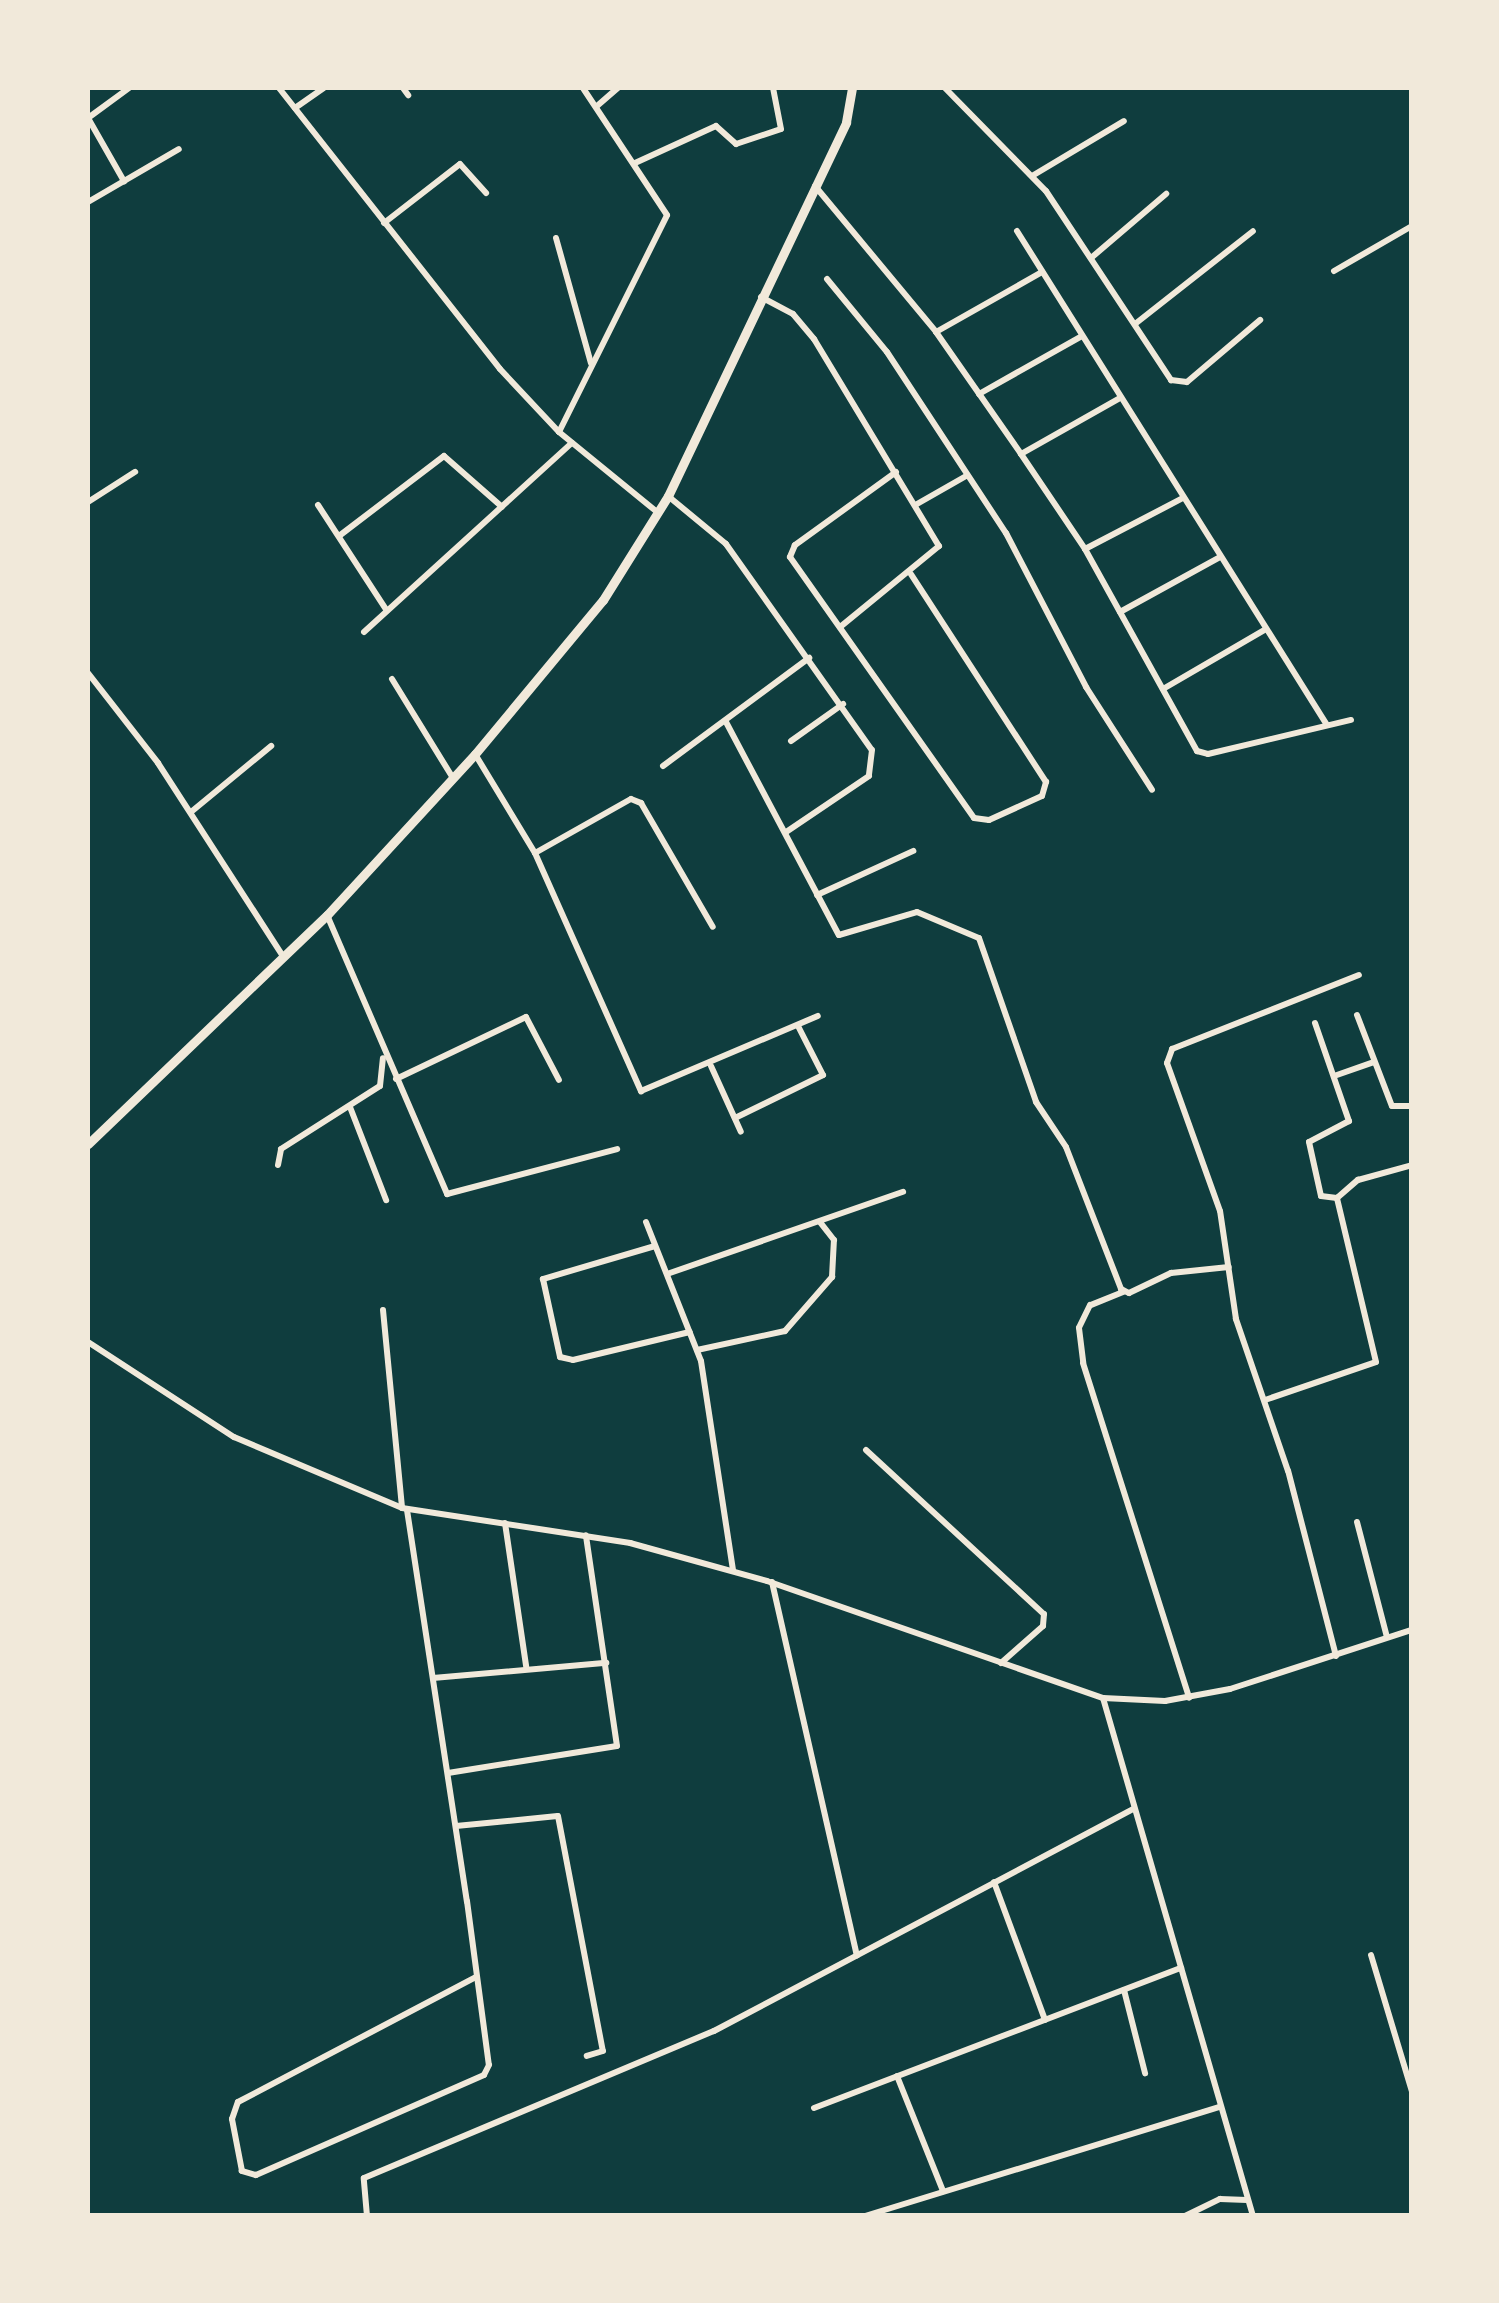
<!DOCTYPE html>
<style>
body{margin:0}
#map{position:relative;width:1499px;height:2303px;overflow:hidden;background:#0f3d3e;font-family:"PT Serif",serif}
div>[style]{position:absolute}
.minor>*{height:6px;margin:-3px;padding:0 3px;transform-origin:3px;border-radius:3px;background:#f1e9da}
.primary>*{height:9px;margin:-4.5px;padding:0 4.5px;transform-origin:4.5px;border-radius:4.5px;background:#f1e9da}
span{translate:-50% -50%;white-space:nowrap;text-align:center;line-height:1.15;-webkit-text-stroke:8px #f1e9da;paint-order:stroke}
.frame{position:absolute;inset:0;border:90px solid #f1e9da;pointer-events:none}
</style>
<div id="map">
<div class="minor">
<i style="left:279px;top:88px;width:357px;rotate:51.8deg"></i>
<i style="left:500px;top:369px;width:86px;rotate:46.9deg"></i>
<i style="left:559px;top:432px;width:127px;rotate:39.2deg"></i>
<i style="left:403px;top:88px;width:9px;rotate:54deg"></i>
<i style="left:945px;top:88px;width:144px;rotate:45.6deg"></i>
<i style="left:1046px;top:191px;width:227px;rotate:56.5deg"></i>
<i style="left:1171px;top:380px;width:16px;rotate:7deg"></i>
<i style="left:1187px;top:382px;width:96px;rotate:-40.3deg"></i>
<i style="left:597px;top:106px;width:28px;rotate:-41deg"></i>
<i style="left:295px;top:108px;width:35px;rotate:-35deg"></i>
<i style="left:88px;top:118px;width:73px;rotate:60.3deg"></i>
<i style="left:88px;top:118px;width:51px;rotate:-36.2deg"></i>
<i style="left:635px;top:163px;width:89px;rotate:-24.6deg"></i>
<i style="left:716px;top:126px;width:27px;rotate:42deg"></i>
<i style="left:736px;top:144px;width:47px;rotate:-18.4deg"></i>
<i style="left:781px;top:129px;width:42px;rotate:-101deg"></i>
<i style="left:1032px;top:176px;width:107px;rotate:-30.9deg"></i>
<i style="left:815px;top:186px;width:190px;rotate:50.3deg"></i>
<i style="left:936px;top:332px;width:149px;rotate:55.1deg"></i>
<i style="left:1021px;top:454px;width:115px;rotate:56deg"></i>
<i style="left:1085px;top:549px;width:231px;rotate:61deg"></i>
<i style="left:1197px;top:751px;width:11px;rotate:15deg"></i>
<i style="left:1208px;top:754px;width:147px;rotate:-13.4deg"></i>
<i style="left:88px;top:202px;width:105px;rotate:-30.2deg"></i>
<i style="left:384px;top:223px;width:96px;rotate:-37.8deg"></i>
<i style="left:460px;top:164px;width:39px;rotate:48deg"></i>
<i style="left:1017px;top:231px;width:583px;rotate:57.89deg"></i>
<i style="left:556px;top:238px;width:130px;rotate:74.4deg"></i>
<i style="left:1091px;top:258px;width:99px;rotate:-40.5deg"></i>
<i style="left:1334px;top:271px;width:90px;rotate:-30deg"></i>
<i style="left:827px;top:279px;width:94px;rotate:50.6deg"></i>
<i style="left:887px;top:352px;width:217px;rotate:56.7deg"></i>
<i style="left:1006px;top:533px;width:174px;rotate:62.5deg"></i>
<i style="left:1086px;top:687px;width:122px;rotate:57.3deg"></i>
<i style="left:761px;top:297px;width:36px;rotate:28deg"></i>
<i style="left:793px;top:314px;width:33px;rotate:50deg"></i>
<i style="left:814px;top:339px;width:242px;rotate:58.9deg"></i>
<i style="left:939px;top:546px;width:128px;rotate:140.7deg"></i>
<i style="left:1135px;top:324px;width:150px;rotate:-38.2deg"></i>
<i style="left:936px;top:332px;width:122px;rotate:-29.5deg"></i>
<i style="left:979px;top:394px;width:118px;rotate:-29.4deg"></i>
<i style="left:559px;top:432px;width:242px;rotate:-63.5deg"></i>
<i style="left:667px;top:215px;width:152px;rotate:-123.5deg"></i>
<i style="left:1021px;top:454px;width:114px;rotate:-29.5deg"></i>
<i style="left:896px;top:472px;width:125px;rotate:144.1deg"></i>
<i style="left:795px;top:545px;width:13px;rotate:113deg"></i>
<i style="left:790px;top:557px;width:319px;rotate:54.8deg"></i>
<i style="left:974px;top:818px;width:15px;rotate:8deg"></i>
<i style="left:989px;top:820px;width:58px;rotate:-24.4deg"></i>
<i style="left:1042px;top:796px;width:15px;rotate:-74deg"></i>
<i style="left:1046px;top:782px;width:248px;rotate:-123deg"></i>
<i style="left:668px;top:496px;width:75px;rotate:39.6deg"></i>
<i style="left:726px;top:544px;width:252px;rotate:54.7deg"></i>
<i style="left:872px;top:750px;width:26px;rotate:97deg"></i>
<i style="left:869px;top:776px;width:100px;rotate:146deg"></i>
<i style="left:88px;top:502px;width:56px;rotate:-32.6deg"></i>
<i style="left:917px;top:504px;width:56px;rotate:-29.7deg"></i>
<i style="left:318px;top:505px;width:126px;rotate:56.9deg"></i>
<i style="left:339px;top:536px;width:132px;rotate:-37.3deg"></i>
<i style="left:444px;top:456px;width:77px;rotate:41.3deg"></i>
<i style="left:1085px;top:549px;width:110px;rotate:-27.5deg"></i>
<i style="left:1120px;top:612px;width:114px;rotate:-28.8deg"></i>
<i style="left:364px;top:632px;width:281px;rotate:-42.3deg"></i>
<i style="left:88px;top:673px;width:114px;rotate:52.1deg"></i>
<i style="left:158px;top:763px;width:232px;rotate:57.1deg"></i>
<i style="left:392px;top:679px;width:116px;rotate:58.4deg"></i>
<i style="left:1163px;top:689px;width:119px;rotate:-30.2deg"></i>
<i style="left:726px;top:722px;width:241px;rotate:62.1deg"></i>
<i style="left:839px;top:935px;width:81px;rotate:-16.4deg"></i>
<i style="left:917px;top:912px;width:67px;rotate:22.8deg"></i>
<i style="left:979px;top:938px;width:174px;rotate:70.8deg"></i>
<i style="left:1036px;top:1102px;width:54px;rotate:56.3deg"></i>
<i style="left:1066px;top:1147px;width:152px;rotate:68.8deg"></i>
<i style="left:1121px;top:1289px;width:9px;rotate:27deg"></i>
<i style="left:1129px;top:1293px;width:47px;rotate:-25.5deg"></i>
<i style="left:1171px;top:1273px;width:58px;rotate:-5.9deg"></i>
<i style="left:791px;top:741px;width:64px;rotate:-35.4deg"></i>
<i style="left:475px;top:754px;width:116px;rotate:58.8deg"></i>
<i style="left:535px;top:853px;width:261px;rotate:66deg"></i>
<i style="left:641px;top:1091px;width:192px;rotate:-23deg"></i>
<i style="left:663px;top:766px;width:182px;rotate:-36.5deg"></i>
<i style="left:191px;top:812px;width:104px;rotate:-39.5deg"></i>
<i style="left:535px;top:853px;width:110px;rotate:-29.4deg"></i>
<i style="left:631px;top:799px;width:11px;rotate:22deg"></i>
<i style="left:641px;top:803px;width:143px;rotate:59.9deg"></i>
<i style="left:817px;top:895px;width:106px;rotate:-24.6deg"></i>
<i style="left:327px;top:915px;width:304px;rotate:66.7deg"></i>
<i style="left:447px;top:1194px;width:176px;rotate:-14.8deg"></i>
<i style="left:1357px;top:1015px;width:97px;rotate:69deg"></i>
<i style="left:1392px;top:1106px;width:20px"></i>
<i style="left:1315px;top:1023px;width:104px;rotate:70.9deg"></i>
<i style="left:1349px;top:1121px;width:45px;rotate:152.3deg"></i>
<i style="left:1309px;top:1142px;width:55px;rotate:77.5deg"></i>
<i style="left:1321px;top:1196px;width:16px;rotate:7deg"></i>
<i style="left:711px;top:1066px;width:72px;rotate:65.6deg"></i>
<i style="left:1334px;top:1076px;width:42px;rotate:-19.3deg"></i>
<i style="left:396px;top:1079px;width:144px;rotate:-25.5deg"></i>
<i style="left:526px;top:1017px;width:71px;rotate:62.4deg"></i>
<i style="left:350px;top:1107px;width:100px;rotate:68.8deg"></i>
<i style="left:735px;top:1118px;width:98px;rotate:-26deg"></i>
<i style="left:823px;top:1075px;width:55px;rotate:-117deg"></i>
<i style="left:278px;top:1165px;width:16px;rotate:-79deg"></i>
<i style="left:281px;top:1149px;width:117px;rotate:-32.5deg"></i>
<i style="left:380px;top:1086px;width:28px;rotate:-84deg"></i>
<i style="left:646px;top:1222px;width:149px;rotate:68.4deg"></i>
<i style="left:701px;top:1361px;width:212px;rotate:81.3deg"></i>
<i style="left:655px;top:1246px;width:117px;rotate:163.6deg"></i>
<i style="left:543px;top:1279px;width:80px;rotate:77.7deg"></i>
<i style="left:560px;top:1357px;width:13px;rotate:13deg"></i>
<i style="left:573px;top:1360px;width:120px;rotate:-13.5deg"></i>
<i style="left:667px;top:1274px;width:250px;rotate:-19.2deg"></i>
<i style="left:1123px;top:1292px;width:35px;rotate:158deg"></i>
<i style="left:1090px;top:1305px;width:25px;rotate:116deg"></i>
<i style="left:1079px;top:1328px;width:35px;rotate:83deg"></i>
<i style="left:1083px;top:1363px;width:351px;rotate:72.4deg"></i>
<i style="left:383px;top:1310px;width:199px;rotate:84.5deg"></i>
<i style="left:88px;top:1342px;width:174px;rotate:33.1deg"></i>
<i style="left:234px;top:1437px;width:182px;rotate:22.9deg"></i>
<i style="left:402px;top:1508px;width:231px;rotate:8.7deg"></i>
<i style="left:630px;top:1543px;width:142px;rotate:15.5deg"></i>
<i style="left:767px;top:1581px;width:356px;rotate:19.2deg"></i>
<i style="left:1103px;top:1698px;width:62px;rotate:2.8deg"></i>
<i style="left:1165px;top:1701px;width:66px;rotate:-10.5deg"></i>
<i style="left:1230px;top:1689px;width:191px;rotate:-18deg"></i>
<i style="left:697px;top:1350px;width:90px;rotate:-12.2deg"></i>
<i style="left:785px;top:1331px;width:72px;rotate:-49deg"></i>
<i style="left:832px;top:1277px;width:37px;rotate:-87deg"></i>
<i style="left:834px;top:1240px;width:23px;rotate:-128deg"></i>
<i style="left:1265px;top:1400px;width:117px;rotate:-18.9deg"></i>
<i style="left:1376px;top:1362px;width:169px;rotate:-103.4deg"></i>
<i style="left:1337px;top:1198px;width:28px;rotate:-41deg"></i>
<i style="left:1358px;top:1180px;width:56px;rotate:-15.5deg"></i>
<i style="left:866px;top:1450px;width:242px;rotate:42.7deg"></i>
<i style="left:1044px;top:1614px;width:12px;rotate:95deg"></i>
<i style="left:1043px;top:1626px;width:56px;rotate:138.6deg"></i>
<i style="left:407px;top:1510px;width:396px;rotate:81.3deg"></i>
<i style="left:467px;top:1901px;width:165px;rotate:82.4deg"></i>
<i style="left:489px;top:2065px;width:11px;rotate:117deg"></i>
<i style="left:484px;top:2075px;width:249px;rotate:156.3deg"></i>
<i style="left:256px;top:2175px;width:15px;rotate:-164deg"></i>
<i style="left:242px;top:2171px;width:53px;rotate:-100.9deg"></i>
<i style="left:232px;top:2119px;width:18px;rotate:-71deg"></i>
<i style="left:238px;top:2102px;width:269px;rotate:-27.7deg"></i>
<i style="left:1357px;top:1522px;width:119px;rotate:75.4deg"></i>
<i style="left:505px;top:1523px;width:145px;rotate:81.6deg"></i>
<i style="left:772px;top:1582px;width:383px;rotate:77.2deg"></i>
<i style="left:1336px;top:1656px;width:191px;rotate:-104.5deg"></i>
<i style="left:1288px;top:1471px;width:161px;rotate:-108.9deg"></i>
<i style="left:1236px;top:1319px;width:109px;rotate:-98.4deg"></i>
<i style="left:1220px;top:1211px;width:157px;rotate:-109.7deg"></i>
<i style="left:1167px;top:1063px;width:15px;rotate:-70deg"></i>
<i style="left:1172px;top:1049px;width:201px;rotate:-21.6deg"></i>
<i style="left:433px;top:1678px;width:174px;rotate:-5deg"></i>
<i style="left:1103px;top:1698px;width:539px;rotate:73.85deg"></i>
<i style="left:448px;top:1773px;width:171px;rotate:-9.1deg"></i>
<i style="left:617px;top:1746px;width:213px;rotate:-98.4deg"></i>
<i style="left:456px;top:1826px;width:102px;rotate:-5.6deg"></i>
<i style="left:558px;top:1816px;width:239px;rotate:79.2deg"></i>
<i style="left:603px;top:2051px;width:17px;rotate:163deg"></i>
<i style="left:994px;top:1882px;width:147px;rotate:69.7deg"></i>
<i style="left:1371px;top:1955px;width:143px;rotate:73.3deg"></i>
<i style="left:1124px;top:1990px;width:86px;rotate:75.8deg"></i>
<i style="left:897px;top:2076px;width:124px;rotate:68.2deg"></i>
<i style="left:814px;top:2108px;width:393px;rotate:-20.9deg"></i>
<i style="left:367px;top:2216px;width:38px;rotate:-95deg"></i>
<i style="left:364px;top:2178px;width:380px;rotate:-22.8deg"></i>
<i style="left:714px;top:2031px;width:474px;rotate:-27.9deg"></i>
<i style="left:865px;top:2216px;width:371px;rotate:-17.1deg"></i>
<i style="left:1185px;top:2216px;width:39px;rotate:-26deg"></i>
<i style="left:1220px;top:2199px;width:27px;rotate:2deg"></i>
</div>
<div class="primary">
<i style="left:88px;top:1144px;width:331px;rotate:-43.8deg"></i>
<i style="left:327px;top:915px;width:219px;rotate:-47.4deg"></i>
<i style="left:475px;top:754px;width:200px;rotate:-50.3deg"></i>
<i style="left:603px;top:600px;width:123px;rotate:-58deg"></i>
<i style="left:668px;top:496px;width:414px;rotate:-64.5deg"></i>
<i style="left:846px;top:122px;width:35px;rotate:-80deg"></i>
</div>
<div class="frame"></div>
</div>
